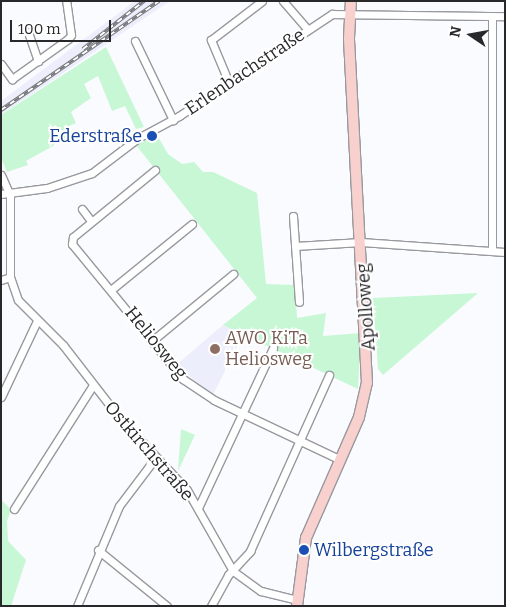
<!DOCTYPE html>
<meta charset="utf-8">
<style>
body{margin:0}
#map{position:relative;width:506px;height:607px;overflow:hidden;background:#fafbff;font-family:Bitter,serif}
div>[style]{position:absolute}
.built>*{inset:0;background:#eceefb}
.green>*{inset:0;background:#c8f7d5}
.roads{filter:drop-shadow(1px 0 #98999e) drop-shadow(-1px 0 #98999e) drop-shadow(0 1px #98999e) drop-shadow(0 -1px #98999e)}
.street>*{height:7px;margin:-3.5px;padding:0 3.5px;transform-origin:3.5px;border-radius:3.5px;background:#fff}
.secondary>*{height:10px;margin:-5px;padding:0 5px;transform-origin:5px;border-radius:5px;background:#f8d0ce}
.rail>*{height:4px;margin-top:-2px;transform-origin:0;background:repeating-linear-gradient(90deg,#fff 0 5.5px,#76777a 0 11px);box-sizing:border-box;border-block:1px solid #76777a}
.dots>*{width:14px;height:14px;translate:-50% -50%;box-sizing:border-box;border:2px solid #fff;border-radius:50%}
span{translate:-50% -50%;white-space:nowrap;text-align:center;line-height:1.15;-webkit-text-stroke:4px #fff;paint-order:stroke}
.street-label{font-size:18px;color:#28282b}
.transit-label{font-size:18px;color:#164399}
.right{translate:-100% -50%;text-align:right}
.left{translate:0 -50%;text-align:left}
.education-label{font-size:18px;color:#785e54}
.frame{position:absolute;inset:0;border:2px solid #28282b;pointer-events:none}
.north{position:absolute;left:446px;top:10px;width:50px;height:50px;-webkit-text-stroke:4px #fff;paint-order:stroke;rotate:282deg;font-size:14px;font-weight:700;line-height:20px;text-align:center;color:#28282b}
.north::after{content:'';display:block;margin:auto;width:18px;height:22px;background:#28282b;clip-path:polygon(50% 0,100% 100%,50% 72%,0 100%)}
.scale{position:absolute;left:10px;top:20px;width:101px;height:22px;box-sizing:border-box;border:2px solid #28282b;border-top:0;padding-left:6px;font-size:15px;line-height:18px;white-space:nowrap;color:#28282b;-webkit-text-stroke:4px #fff;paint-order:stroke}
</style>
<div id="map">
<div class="built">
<i style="clip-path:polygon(135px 1px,170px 1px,1px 115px,1px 101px)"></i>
<i style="clip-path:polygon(223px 325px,243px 334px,213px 395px,176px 365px)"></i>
</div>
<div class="green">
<i style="clip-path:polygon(106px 47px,144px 127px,136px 129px,125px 106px,112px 111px,98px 76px,84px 84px,91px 98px,71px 112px,76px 123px,67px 127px,71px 136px,26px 161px,28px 165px,7px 172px,1px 158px,1px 115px)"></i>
<i style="clip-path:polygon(157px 135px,168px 154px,182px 164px,194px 162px,203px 172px,213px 172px,257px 193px,266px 284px,295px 285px,297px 318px,326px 313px,323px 336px,361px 333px,358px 389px,223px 325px,257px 298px,136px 145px)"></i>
<i style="clip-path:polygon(478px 293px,383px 375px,378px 369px,373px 298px)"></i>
<i style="clip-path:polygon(181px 429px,195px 435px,178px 471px,178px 470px)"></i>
<i style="clip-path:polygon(1px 499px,11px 510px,7px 521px,8px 541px,26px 560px,11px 606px,1px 606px)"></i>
</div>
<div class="roads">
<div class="street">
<i style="left:283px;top:1px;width:37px;rotate:49deg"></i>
<i style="left:492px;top:16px;width:235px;rotate:90deg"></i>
<i style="left:28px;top:32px;width:31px;rotate:71deg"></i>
<i style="left:135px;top:41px;width:88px;rotate:64.3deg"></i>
<i style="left:1px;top:64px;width:19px;rotate:54deg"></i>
<i style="left:12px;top:79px;width:69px;rotate:-35.5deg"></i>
<i style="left:68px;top:39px;width:5px;rotate:-53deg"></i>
<i style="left:71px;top:35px;width:34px;rotate:-98deg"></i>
<i style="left:229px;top:83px;width:47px;rotate:-112.7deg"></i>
<i style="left:211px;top:40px;width:64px;rotate:-37.4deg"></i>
<i style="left:155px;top:170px;width:106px;rotate:140.7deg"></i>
<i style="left:73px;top:237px;width:7px;rotate:98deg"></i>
<i style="left:72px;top:244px;width:175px;rotate:50.6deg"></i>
<i style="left:183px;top:379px;width:37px;rotate:34deg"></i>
<i style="left:214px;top:400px;width:138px;rotate:25.3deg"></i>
<i style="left:1px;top:175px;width:22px;rotate:66deg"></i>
<i style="left:10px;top:195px;width:82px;rotate:90deg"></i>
<i style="left:10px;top:277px;width:24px;rotate:71deg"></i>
<i style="left:18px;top:300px;width:64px;rotate:45deg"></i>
<i style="left:63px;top:345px;width:90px;rotate:52.2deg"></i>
<i style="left:118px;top:416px;width:101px;rotate:47deg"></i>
<i style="left:187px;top:490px;width:93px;rotate:60.4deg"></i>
<i style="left:233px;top:571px;width:34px;rotate:36deg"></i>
<i style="left:261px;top:591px;width:37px;rotate:14deg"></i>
<i style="left:1px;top:194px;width:46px;rotate:-7.4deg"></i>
<i style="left:47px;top:188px;width:47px;rotate:-18.4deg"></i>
<i style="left:92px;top:173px;width:58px;rotate:-37.3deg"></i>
<i style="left:138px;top:138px;width:47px;rotate:-28.2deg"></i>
<i style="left:179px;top:116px;width:184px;rotate:-33.7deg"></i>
<i style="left:332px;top:14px;width:173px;rotate:0.7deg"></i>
<i style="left:82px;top:209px;width:15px;rotate:53deg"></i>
<i style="left:293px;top:216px;width:86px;rotate:86deg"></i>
<i style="left:295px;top:246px;width:66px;rotate:-3.5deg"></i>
<i style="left:361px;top:242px;width:144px;rotate:4deg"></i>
<i style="left:1px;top:280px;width:9px;rotate:-18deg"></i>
<i style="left:112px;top:289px;width:103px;rotate:-39.1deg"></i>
<i style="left:153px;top:340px;width:104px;rotate:-39.5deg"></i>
<i style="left:1px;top:397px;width:84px;rotate:-64.7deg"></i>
<i style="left:198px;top:508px;width:177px;rotate:-64.9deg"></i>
<i style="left:14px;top:509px;width:147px;rotate:-57.5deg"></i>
<i style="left:98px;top:550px;width:89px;rotate:39.1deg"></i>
<i style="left:77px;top:606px;width:108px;rotate:-67.2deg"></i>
<i style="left:119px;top:506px;width:61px;rotate:-52.9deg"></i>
<i style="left:211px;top:606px;width:35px;rotate:-61deg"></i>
<i style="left:228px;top:575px;width:33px;rotate:-47deg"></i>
<i style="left:250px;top:551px;width:193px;rotate:-65.8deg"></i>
</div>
<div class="secondary">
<i style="left:297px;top:606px;width:69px;rotate:-82.5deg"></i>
<i style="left:306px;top:538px;width:132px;rotate:-66.3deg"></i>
<i style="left:359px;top:417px;width:35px;rotate:-77deg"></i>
<i style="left:367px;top:383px;width:345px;rotate:-93deg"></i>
<i style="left:349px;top:38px;width:37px;rotate:-87deg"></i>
</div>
</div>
<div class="rail">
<i style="left:83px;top:49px;width:78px;rotate:-38.2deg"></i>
<i style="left:1px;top:110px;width:192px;rotate:-34.6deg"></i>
</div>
<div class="dots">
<i style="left:152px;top:136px;background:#1a4fb4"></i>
<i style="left:215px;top:349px;background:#8d6e63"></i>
<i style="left:304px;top:550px;background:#1a4fb4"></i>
</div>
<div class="street-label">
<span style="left:245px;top:72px;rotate:-34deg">Erlenbachstraße</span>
<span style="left:366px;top:307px;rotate:-94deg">Apolloweg</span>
<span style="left:156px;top:343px;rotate:51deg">Heliosweg</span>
<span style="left:149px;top:451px;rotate:49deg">Ostkirchstraße</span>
</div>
<div class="transit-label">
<span class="right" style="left:142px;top:136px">Ederstraße</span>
<span class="left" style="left:314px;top:550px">Wilbergstraße</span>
</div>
<div class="education-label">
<span class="left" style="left:225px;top:349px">AWO KiTa<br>Heliosweg</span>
</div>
<div class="frame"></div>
<div class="north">N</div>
<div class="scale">100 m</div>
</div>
